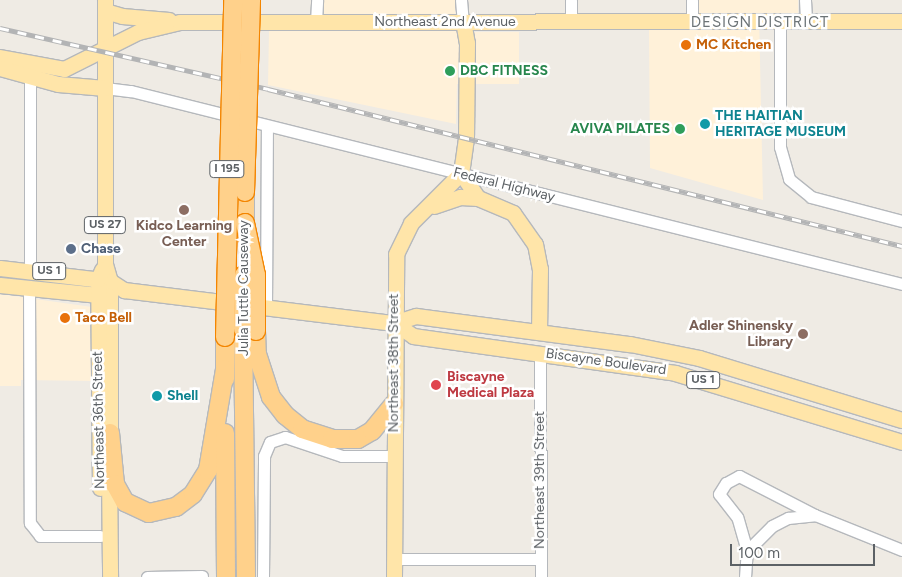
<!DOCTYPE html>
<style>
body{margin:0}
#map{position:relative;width:902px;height:577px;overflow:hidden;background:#efebe4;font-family:Figtree,sans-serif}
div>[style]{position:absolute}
.commercial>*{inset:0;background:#fff1d9}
.roads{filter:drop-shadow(1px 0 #b5b8bc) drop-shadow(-1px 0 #b5b8bc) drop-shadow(0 1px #b5b8bc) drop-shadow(0 -1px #b5b8bc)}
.minor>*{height:11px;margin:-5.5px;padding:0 5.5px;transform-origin:5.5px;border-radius:5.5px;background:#fff}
.major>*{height:15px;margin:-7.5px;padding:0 7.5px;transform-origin:7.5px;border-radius:7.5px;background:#ffe5a9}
.highway>*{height:18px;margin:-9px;padding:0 9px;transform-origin:9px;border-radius:9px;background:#ffd18b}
.rail>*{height:5px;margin-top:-2.5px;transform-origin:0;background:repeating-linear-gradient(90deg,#fff 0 9px,#b3b4b5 0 18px);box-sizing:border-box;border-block:1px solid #b3b4b5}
.bridges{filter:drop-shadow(1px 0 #f38500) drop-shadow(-1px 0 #f38500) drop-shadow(0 1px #f38500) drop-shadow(0 -1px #f38500)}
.highway-bridge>*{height:18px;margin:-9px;padding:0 9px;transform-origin:9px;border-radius:9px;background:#ffd18b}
.dots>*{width:14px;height:14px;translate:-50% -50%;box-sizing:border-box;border:2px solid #fff;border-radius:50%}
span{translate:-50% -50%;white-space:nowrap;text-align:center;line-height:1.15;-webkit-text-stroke:5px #fff;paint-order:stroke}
.shield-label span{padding:1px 4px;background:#fff;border:1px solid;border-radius:4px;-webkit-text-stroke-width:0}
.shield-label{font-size:12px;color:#5c6165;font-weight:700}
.street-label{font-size:14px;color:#5c6165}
.food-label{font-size:14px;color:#c56008;font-weight:700}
.left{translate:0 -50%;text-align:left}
.leisure-label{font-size:14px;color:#27864d;font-weight:700}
.right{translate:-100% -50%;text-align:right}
.culture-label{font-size:14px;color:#0d838f;font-weight:700}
.education-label{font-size:14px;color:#785e54;font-weight:700}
.service-label{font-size:14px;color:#4e5e75;font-weight:700}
.health-label{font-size:14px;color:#be3a42;font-weight:700}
.neighbourhood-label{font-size:15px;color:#6d7477;letter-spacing:1px}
.scale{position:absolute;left:730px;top:544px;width:145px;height:22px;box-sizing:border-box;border:2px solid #5c6165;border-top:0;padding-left:6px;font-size:15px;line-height:18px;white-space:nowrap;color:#5c6165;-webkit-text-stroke:4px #fff;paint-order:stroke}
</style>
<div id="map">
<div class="commercial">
<i style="clip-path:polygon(320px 0,455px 0,456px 32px,519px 32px,519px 84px,457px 84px,456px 124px,268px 85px,269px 31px,319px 30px)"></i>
<i style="clip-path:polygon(696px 0,798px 0,798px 13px,759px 13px,763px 200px,650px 168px,649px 29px,696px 29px)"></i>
<i style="clip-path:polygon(0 294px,92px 307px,96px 381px,21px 380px,21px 386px,0 386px)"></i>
</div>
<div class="roads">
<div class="minor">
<i style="left:461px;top:0;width:21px;rotate:85deg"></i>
<i style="left:571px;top:0;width:21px;rotate:90deg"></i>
<i style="left:692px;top:0;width:22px;rotate:90deg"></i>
<i style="left:805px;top:0;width:21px;rotate:87deg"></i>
<i style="left:780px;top:21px;width:126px;rotate:90deg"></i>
<i style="left:780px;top:147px;width:33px;rotate:74deg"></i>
<i style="left:789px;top:179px;width:28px;rotate:39deg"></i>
<i style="left:811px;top:197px;width:94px;rotate:14.8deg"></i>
<i style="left:316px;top:22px;width:22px;rotate:-87deg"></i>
<i style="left:30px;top:76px;width:193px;rotate:90deg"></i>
<i style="left:105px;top:88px;width:26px;rotate:7deg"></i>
<i style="left:131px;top:91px;width:795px;rotate:14.05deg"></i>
<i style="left:29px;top:286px;width:237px;rotate:89.8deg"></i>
<i style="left:30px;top:523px;width:16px;rotate:52deg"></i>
<i style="left:40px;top:536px;width:60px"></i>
<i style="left:266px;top:308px;width:182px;rotate:-89.7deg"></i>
<i style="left:540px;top:353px;width:224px;rotate:89.7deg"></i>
<i style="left:747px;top:551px;width:35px;rotate:-45deg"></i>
<i style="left:772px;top:526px;width:18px;rotate:-27deg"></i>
<i style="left:788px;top:518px;width:27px;rotate:-6deg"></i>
<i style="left:815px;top:515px;width:94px;rotate:21.9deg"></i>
<i style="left:394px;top:559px;width:147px"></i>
<i style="left:147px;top:577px;width:55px;rotate:-1deg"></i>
<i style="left:263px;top:577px;width:121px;rotate:-89.5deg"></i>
<i style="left:264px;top:456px;width:15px;rotate:-67deg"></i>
<i style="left:270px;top:442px;width:16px;rotate:-18deg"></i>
<i style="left:285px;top:437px;width:60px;rotate:18.4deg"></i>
<i style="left:342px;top:456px;width:52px"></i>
<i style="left:745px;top:577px;width:26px;rotate:-86deg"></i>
<i style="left:747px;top:551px;width:35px;rotate:-106deg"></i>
<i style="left:737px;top:517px;width:29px;rotate:-128deg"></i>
<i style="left:719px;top:494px;width:13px;rotate:-58deg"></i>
<i style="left:726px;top:483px;width:15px;rotate:-28deg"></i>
<i style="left:739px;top:476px;width:85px;rotate:27.2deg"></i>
</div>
<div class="major">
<i style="left:105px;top:0;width:264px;rotate:90deg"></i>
<i style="left:105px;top:264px;width:18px;rotate:74deg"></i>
<i style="left:110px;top:281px;width:164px;rotate:90deg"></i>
<i style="left:105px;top:11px;width:18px;rotate:16deg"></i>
<i style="left:122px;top:16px;width:47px;rotate:4.9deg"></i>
<i style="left:463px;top:21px;width:22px;rotate:80deg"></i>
<i style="left:467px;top:43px;width:95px;rotate:90.6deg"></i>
<i style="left:466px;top:138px;width:35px;rotate:98deg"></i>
<i style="left:461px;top:173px;width:30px;rotate:56deg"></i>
<i style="left:478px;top:198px;width:38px;rotate:23deg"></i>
<i style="left:513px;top:213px;width:38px;rotate:55deg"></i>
<i style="left:535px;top:244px;width:25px;rotate:79deg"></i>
<i style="left:540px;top:269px;width:63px;rotate:90.9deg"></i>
<i style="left:0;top:57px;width:65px;rotate:10.6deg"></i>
<i style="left:64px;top:69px;width:83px;rotate:-26.6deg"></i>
<i style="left:138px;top:32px;width:43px;rotate:-13.4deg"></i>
<i style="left:180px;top:22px;width:722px;rotate:-0.08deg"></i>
<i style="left:0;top:68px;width:60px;rotate:15.4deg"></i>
<i style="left:58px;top:84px;width:47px;rotate:4.9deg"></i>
<i style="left:434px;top:206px;width:28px;rotate:-19deg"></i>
<i style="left:460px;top:197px;width:18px;rotate:3deg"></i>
<i style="left:0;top:268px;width:111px;rotate:6.7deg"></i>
<i style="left:110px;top:281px;width:17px;rotate:33deg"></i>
<i style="left:124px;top:290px;width:272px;rotate:7deg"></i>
<i style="left:394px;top:323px;width:23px;rotate:-18deg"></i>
<i style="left:416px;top:316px;width:216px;rotate:7.5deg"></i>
<i style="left:630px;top:344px;width:70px;rotate:11.5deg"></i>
<i style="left:699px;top:358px;width:212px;rotate:17deg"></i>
<i style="left:0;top:285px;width:109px;rotate:5.8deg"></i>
<i style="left:394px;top:323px;width:23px;rotate:34deg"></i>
<i style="left:413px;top:336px;width:265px;rotate:8deg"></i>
<i style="left:675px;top:373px;width:237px;rotate:16.9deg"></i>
<i style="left:109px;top:473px;width:104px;rotate:89.4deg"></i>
<i style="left:100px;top:488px;width:209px;rotate:-90.5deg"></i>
<i style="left:98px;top:279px;width:10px;rotate:-66deg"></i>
<i style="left:394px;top:577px;width:323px;rotate:-89.6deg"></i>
<i style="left:396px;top:254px;width:34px;rotate:-64deg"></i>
<i style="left:411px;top:223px;width:71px;rotate:-45deg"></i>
</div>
<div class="highway">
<i style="left:245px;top:223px;width:31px;rotate:-90deg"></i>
<i style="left:243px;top:329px;width:248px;rotate:89.3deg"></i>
<i style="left:256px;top:331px;width:23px;rotate:88deg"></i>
<i style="left:257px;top:354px;width:45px;rotate:72deg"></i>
<i style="left:271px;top:397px;width:23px;rotate:52deg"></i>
<i style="left:285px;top:415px;width:22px;rotate:39deg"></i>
<i style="left:302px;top:429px;width:32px;rotate:18deg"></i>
<i style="left:332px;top:439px;width:26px"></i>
<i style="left:358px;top:439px;width:16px;rotate:-30deg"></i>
<i style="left:372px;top:431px;width:35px;rotate:-51deg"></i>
<i style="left:225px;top:337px;width:42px;rotate:90deg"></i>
<i style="left:110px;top:433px;width:51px;rotate:84.4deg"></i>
<i style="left:115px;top:484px;width:21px;rotate:61deg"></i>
<i style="left:125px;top:502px;width:26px;rotate:25deg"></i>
<i style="left:149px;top:513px;width:28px;rotate:-13deg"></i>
<i style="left:176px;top:507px;width:21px;rotate:-37deg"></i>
<i style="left:193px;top:494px;width:28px;rotate:-58deg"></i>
<i style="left:208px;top:470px;width:102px;rotate:-80.4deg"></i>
<i style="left:225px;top:433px;width:144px;rotate:89.6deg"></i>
</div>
</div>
<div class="rail">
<i style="left:0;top:28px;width:275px;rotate:12.8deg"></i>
<i style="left:268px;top:89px;width:653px;rotate:13.91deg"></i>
</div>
<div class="bridges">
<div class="highway-bridge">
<i style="left:245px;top:192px;width:192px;rotate:-88.2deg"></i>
<i style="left:245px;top:223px;width:53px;rotate:78.1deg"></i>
<i style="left:256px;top:275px;width:56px;rotate:90deg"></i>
<i style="left:243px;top:329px;width:54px;rotate:-88.9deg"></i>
<i style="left:225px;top:337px;width:337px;rotate:-88.6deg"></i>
</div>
</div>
<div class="dots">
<i style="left:686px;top:45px;background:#e8710a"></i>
<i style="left:450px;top:71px;background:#2e9e5b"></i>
<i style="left:705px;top:124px;background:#0f9aa8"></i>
<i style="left:680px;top:129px;background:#2e9e5b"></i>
<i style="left:184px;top:210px;background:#8d6e63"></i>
<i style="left:71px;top:249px;background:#5c6f8a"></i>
<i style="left:65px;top:318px;background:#e8710a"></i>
<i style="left:803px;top:334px;background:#8d6e63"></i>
<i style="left:436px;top:385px;background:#e0444e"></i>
<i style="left:157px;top:396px;background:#0f9aa8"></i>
</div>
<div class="shield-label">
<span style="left:227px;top:169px">I 195</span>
<span style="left:105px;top:225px">US 27</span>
<span style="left:49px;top:271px">US 1</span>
<span style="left:703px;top:380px">US 1</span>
</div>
<div class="street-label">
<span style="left:445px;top:22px">Northeast 2nd Avenue</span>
<span style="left:504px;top:185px;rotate:14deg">Federal Highway</span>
<span style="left:244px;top:288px;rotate:-90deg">Julia Tuttle Causeway</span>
<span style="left:606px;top:362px;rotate:8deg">Biscayne Boulevard</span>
<span style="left:394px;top:363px;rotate:-90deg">Northeast 38th Street</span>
<span style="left:99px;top:420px;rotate:-91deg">Northeast 36th Street</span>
<span style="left:540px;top:480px;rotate:-90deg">Northeast 39th Street</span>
</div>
<div class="food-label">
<span class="left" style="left:696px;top:45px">MC Kitchen</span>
<span class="left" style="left:75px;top:318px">Taco Bell</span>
</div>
<div class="leisure-label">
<span class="left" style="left:460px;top:71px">DBC FITNESS</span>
<span class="right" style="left:670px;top:129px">AVIVA PILATES</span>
</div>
<div class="culture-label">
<span class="left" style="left:715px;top:124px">THE HAITIAN<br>HERITAGE MUSEUM</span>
<span class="left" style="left:167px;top:396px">Shell</span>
</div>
<div class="education-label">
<span style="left:184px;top:234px">Kidco Learning<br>Center</span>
<span class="right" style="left:793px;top:334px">Adler Shinensky<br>Library</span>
</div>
<div class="service-label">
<span class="left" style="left:81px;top:249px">Chase</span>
</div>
<div class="health-label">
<span class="left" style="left:447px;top:385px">Biscayne<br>Medical Plaza</span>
</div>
<div class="neighbourhood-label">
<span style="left:760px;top:23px">DESIGN DISTRICT</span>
</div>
<div class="scale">100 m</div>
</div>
